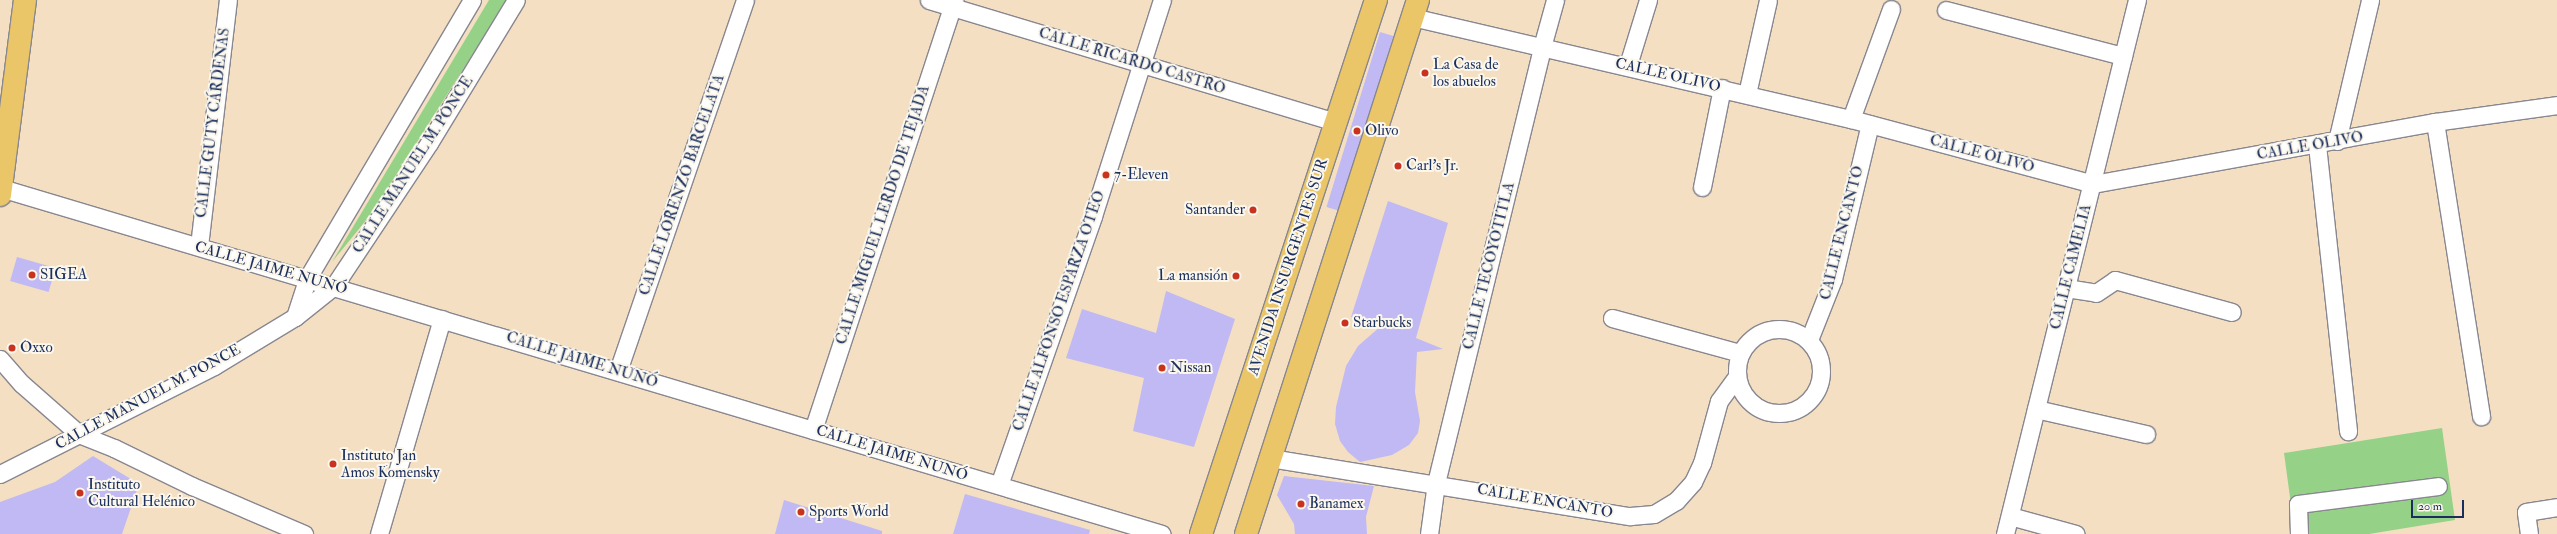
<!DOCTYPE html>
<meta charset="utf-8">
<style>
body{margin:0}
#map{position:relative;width:2557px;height:534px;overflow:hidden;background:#f4dfc2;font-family:"IM FELL Double Pica",serif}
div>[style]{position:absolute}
.green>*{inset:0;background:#95d287}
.building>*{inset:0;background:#c0b9f3;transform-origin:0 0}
.roads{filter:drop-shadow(1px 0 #888790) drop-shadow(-1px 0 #888790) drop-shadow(0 1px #888790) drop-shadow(0 -1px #888790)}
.minor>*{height:17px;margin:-8.5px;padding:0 8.5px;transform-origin:8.5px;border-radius:8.5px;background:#fff}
.minor>.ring{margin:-8.5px;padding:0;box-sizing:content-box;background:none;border:17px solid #fff;border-radius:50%}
.major>*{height:22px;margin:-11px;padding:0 11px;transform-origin:11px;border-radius:11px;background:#eac669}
.dots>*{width:11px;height:11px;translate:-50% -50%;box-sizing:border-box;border:2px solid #fbf7ec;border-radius:50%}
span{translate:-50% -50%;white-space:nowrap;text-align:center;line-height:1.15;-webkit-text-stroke:4px #fbf7ec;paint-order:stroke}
.street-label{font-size:15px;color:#1b2f5e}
.poi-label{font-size:15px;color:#1b2f5e}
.left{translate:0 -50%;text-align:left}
.right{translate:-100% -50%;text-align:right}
.scale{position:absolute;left:2411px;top:500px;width:53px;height:18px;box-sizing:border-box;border:2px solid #1b2f5e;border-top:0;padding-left:5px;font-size:12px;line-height:14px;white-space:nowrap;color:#1b2f5e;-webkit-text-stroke:3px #fbf7ec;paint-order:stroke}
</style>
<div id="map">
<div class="green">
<i style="clip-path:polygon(489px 0,507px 0,372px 213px,332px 262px)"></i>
<i style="clip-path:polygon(2442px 428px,2455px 520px,2369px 534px,2295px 534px,2284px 453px)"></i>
</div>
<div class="building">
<i style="left:1380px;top:32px;width:14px;height:183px;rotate:17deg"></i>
<i style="clip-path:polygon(1388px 201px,1448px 223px,1416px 338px,1443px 349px,1417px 352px,1415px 392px,1420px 421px,1418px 433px,1409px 445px,1392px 455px,1360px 462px,1348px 452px,1340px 441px,1335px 424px,1336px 407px,1346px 366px,1358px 346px,1381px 326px,1351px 317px)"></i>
<i style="left:17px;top:257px;width:40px;height:25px;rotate:16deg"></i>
<i style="clip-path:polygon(1166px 291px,1235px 319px,1194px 447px,1133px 431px,1144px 378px,1066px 358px,1082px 309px,1156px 333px)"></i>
<i style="clip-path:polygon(93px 456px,139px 484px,122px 534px,0 534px,0 502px,55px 482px)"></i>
<i style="clip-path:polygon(1284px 476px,1374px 486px,1366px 517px,1367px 534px,1295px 534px,1294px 524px,1277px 495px)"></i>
<i style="clip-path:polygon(965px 494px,1090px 530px,1089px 534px,953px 534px)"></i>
<i style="clip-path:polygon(784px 500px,882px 531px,882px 534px,775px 534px)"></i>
</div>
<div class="roads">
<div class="minor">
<i style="left:929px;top:0;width:425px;rotate:16.7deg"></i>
<i style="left:1946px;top:10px;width:183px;rotate:14.6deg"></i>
<i style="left:1412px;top:17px;width:451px;rotate:13.1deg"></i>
<i style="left:1851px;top:119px;width:251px;rotate:15deg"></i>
<i style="left:2093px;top:184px;width:348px;rotate:-10.3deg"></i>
<i style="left:2435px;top:122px;width:123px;rotate:-7.9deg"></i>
<i style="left:1628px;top:65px;width:68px;rotate:-72.9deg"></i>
<i style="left:1747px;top:94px;width:96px;rotate:-77.4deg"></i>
<i style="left:1851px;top:119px;width:117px;rotate:-70deg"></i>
<i style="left:2435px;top:122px;width:298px;rotate:81.1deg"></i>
<i style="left:2337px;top:141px;width:145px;rotate:-76.8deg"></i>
<i style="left:2317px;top:145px;width:288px;rotate:83.8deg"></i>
<i style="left:1702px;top:187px;width:101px;rotate:-78.6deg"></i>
<i style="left:1px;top:188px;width:1211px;rotate:16.6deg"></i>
<i style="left:199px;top:246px;width:248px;rotate:-83.3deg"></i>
<i style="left:2066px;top:288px;width:30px;rotate:9deg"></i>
<i style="left:2096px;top:293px;width:23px;rotate:-34deg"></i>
<i style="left:2115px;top:280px;width:121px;rotate:15.3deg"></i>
<i style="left:295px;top:317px;width:40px;rotate:-72deg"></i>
<i style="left:307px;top:279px;width:324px;rotate:-59.4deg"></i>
<i style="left:1612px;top:318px;width:133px;rotate:15.3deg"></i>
<i class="ring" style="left:1737px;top:329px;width:67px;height:67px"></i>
<i style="left:1809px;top:340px;width:66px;rotate:-68.5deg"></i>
<i style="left:1833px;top:279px;width:159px;rotate:-76.6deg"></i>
<i style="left:0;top:359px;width:33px;rotate:49deg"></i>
<i style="left:22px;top:384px;width:76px;rotate:41.3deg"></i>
<i style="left:79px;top:434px;width:38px;rotate:22deg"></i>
<i style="left:114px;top:448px;width:87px;rotate:26deg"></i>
<i style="left:192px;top:486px;width:122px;rotate:23.2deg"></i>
<i style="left:618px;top:371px;width:392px;rotate:-71.1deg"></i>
<i style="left:2036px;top:409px;width:113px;rotate:12.8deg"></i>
<i style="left:813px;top:430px;width:453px;rotate:-71.8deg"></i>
<i style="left:1270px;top:458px;width:365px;rotate:9.2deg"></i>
<i style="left:1630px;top:516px;width:24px;rotate:-5deg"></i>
<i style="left:1654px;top:514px;width:26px;rotate:-31deg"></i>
<i style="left:1676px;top:501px;width:25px;rotate:-48deg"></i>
<i style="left:1693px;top:482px;width:21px;rotate:-65deg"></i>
<i style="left:1702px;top:463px;width:64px;rotate:-74.7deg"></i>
<i style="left:1719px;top:401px;width:31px;rotate:-54deg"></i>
<i style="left:0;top:474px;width:240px;rotate:-26.8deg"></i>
<i style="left:214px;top:366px;width:95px;rotate:-31.2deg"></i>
<i style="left:295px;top:317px;width:50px;rotate:-38.5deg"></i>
<i style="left:334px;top:286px;width:172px;rotate:-56.4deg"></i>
<i style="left:429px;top:143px;width:167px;rotate:-58.7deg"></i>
<i style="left:999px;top:485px;width:285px;rotate:-70.7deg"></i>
<i style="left:1093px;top:216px;width:227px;rotate:-72.3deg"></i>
<i style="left:2010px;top:516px;width:68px;rotate:15.3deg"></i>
<i style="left:379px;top:534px;width:224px;rotate:-73.7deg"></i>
<i style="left:1429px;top:534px;width:51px;rotate:-82.2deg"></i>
<i style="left:1436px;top:483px;width:449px;rotate:-76.3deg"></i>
<i style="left:1542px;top:47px;width:49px;rotate:-74.5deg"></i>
<i style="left:2005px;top:534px;width:550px;rotate:-76.12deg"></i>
<i style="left:2299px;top:534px;width:30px;rotate:-92deg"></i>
<i style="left:2298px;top:504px;width:141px;rotate:-7.3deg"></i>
<i style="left:2529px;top:534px;width:22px;rotate:-98deg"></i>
<i style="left:2526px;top:512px;width:31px;rotate:-9deg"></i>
</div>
<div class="major">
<i style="left:0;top:195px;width:197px;rotate:-82.7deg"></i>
<i style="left:1201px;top:534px;width:562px;rotate:-71.86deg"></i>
<i style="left:1246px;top:534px;width:561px;rotate:-72.15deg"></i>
</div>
</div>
<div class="dots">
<i style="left:1425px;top:73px;background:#c8321e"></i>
<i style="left:1357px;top:131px;background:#c8321e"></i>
<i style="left:1398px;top:166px;background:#c8321e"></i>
<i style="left:1106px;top:175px;background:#c8321e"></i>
<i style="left:1253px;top:210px;background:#c8321e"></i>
<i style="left:32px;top:275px;background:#c8321e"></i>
<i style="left:1236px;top:276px;background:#c8321e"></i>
<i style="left:1345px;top:323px;background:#c8321e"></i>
<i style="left:12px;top:348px;background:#c8321e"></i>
<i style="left:1162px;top:368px;background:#c8321e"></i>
<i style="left:333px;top:464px;background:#c8321e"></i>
<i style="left:80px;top:493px;background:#c8321e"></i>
<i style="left:1301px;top:504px;background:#c8321e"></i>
<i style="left:801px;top:512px;background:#c8321e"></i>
</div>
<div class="street-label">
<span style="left:1132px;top:61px;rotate:17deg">CALLE RICARDO CASTRO</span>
<span style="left:1668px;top:75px;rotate:13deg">CALLE OLIVO</span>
<span style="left:213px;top:123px;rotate:-83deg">CALLE GUTY CÁRDENAS</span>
<span style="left:2310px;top:146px;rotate:-10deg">CALLE OLIVO</span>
<span style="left:1982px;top:154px;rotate:15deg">CALLE OLIVO</span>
<span style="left:413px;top:165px;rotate:-57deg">CALLE MANUEL M. PONCE</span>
<span style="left:682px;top:185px;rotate:-71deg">CALLE LORENZO BARCELATA</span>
<span style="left:883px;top:215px;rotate:-72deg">CALLE MIGUEL LERDO DE TEJADA</span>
<span style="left:1842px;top:233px;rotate:-76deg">CALLE ENCANTO</span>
<span style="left:1489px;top:266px;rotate:-76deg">CALLE TECOYOTITLA</span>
<span style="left:1288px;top:267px;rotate:-72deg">AVENIDA INSURGENTES SUR</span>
<span style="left:2071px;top:267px;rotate:-76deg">CALLE CAMELIA</span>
<span style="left:271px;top:268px;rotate:16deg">CALLE JAIME NUNÓ</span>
<span style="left:1059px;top:311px;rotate:-71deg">CALLE ALFONSO ESPARZA OTEO</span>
<span style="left:582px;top:360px;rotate:17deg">CALLE JAIME NUNÓ</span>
<span style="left:148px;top:397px;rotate:-28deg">CALLE MANUEL M. PONCE</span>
<span style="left:892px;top:453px;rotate:17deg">CALLE JAIME NUNÓ</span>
<span style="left:1545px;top:501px;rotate:10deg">CALLE ENCANTO</span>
</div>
<div class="poi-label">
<span class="left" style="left:1433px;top:73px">La Casa de<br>los abuelos</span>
<span class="left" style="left:1365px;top:131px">Olivo</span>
<span class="left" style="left:1406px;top:166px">Carl's Jr.</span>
<span class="left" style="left:1114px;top:175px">7-Eleven</span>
<span class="right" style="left:1245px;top:210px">Santander</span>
<span class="left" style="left:40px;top:275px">SIGEA</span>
<span class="right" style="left:1228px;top:276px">La mansión</span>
<span class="left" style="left:1353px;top:323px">Starbucks</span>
<span class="left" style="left:20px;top:348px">Oxxo</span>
<span class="left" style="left:1170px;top:368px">Nissan</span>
<span class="left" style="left:341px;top:464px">Instituto Jan<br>Amos Komensky</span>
<span class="left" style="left:88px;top:493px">Instituto<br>Cultural Helénico</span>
<span class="left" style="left:1309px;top:504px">Banamex</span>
<span class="left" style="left:809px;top:512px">Sports World</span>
</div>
<div class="scale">20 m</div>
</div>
